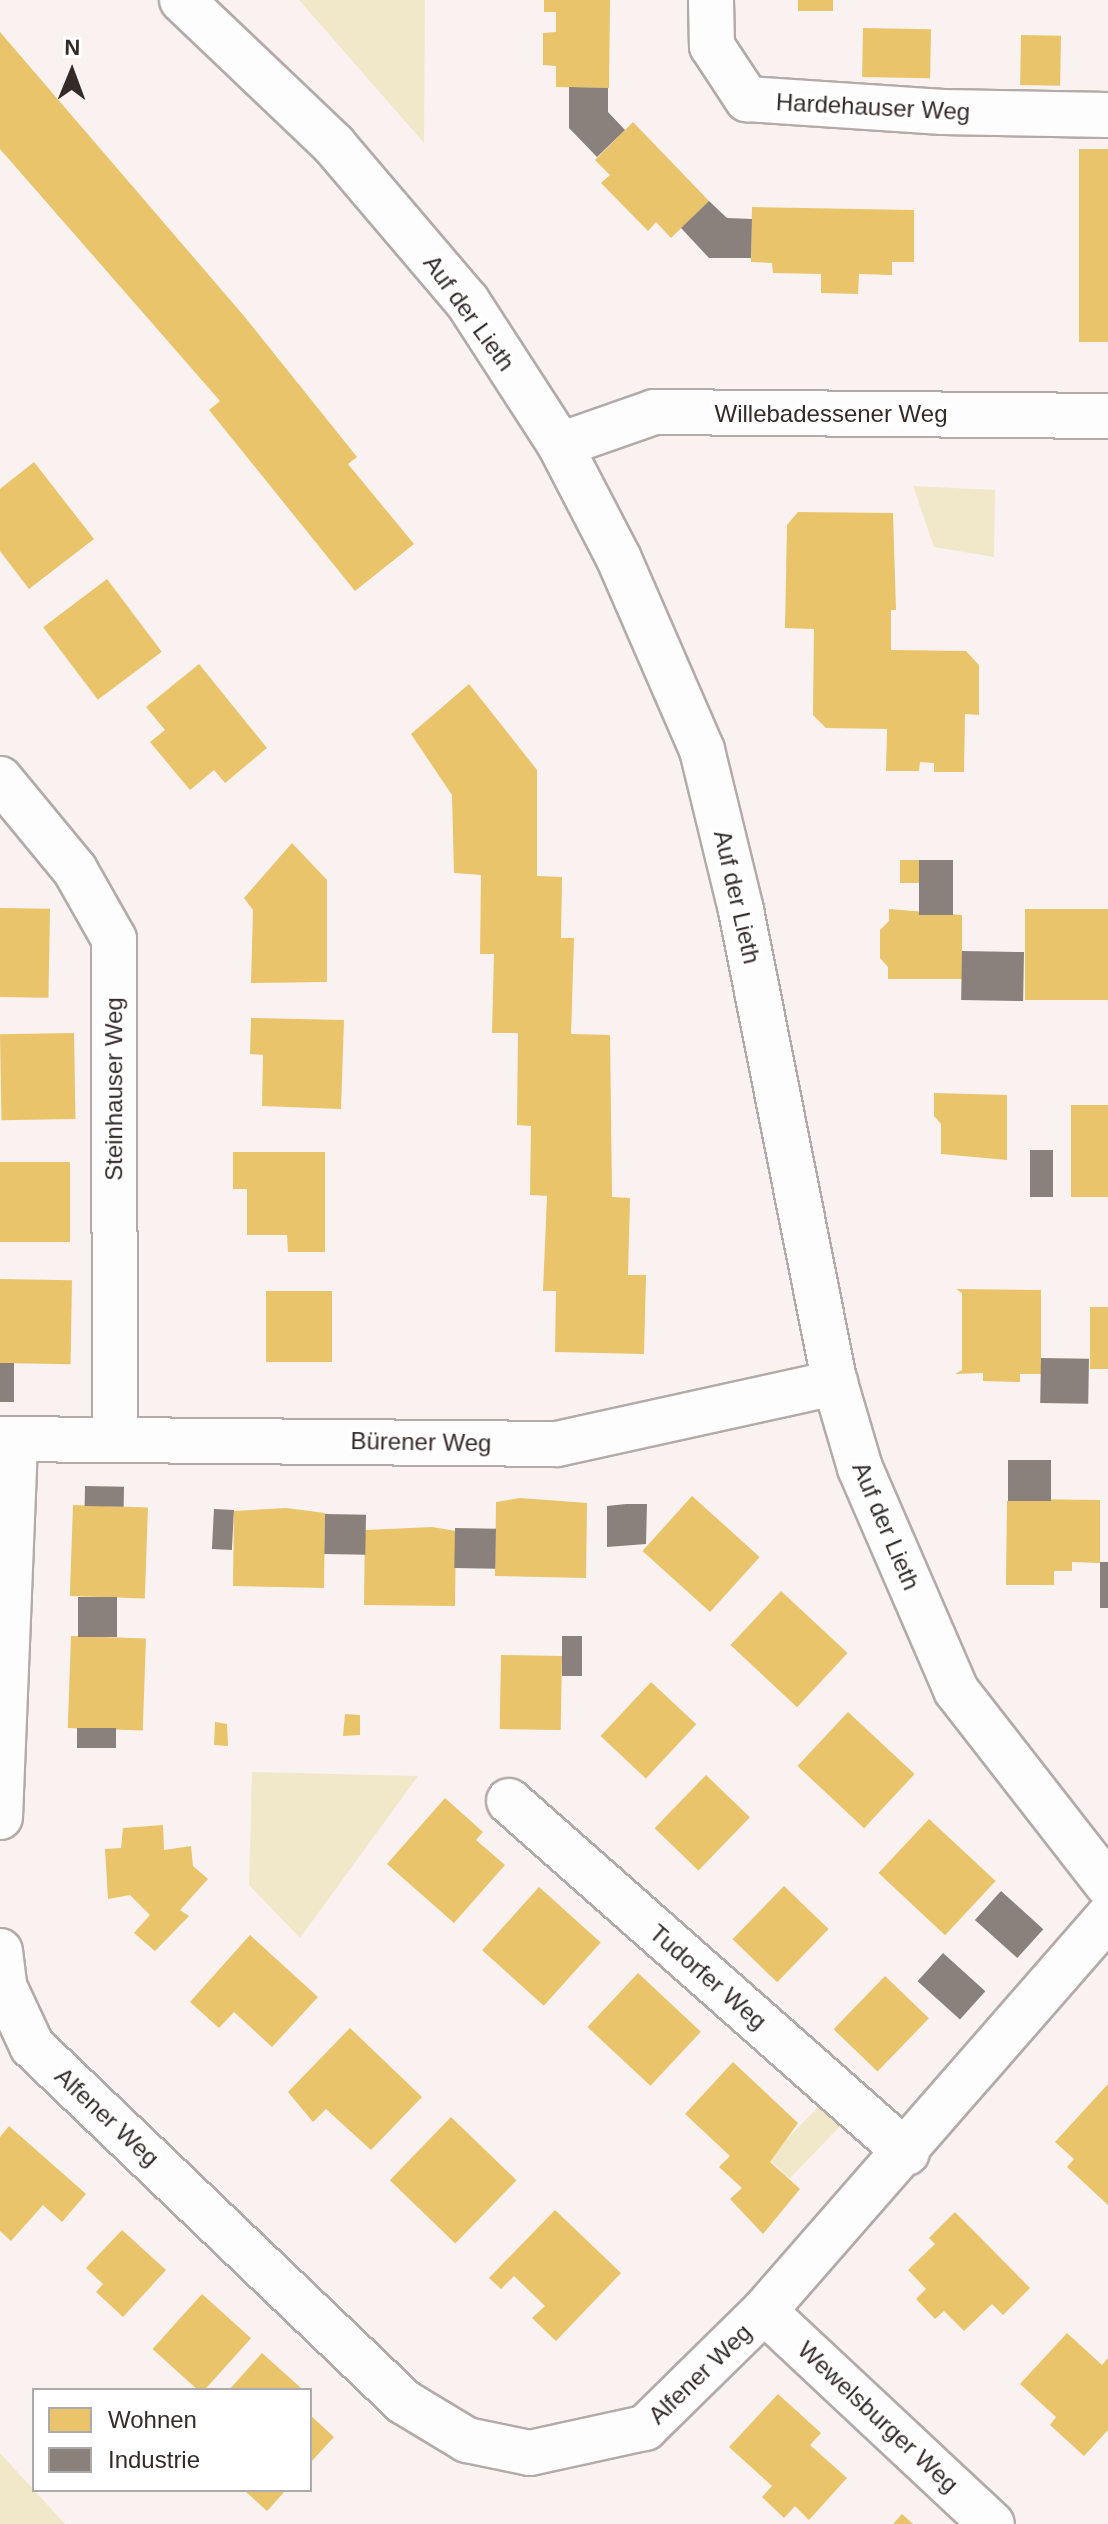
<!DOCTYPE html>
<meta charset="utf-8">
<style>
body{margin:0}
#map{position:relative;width:1108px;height:2524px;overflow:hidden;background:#faf2f0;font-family:Arial,sans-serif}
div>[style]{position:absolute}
.green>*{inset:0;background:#f1e8ca;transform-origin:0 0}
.homes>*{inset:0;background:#e9c46a;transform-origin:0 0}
.industry>*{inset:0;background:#8a817c;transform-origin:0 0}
.roads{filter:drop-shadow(2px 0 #b3aba9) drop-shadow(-2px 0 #b3aba9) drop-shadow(0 2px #b3aba9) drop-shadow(0 -2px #b3aba9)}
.street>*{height:44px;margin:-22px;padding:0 22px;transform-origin:22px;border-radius:22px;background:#fefdfd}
span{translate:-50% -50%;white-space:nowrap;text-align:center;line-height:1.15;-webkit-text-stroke:8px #fff;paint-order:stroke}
.street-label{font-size:24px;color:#342b29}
.legend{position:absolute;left:32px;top:2388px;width:280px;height:104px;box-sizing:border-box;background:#fff;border:2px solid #aeaaa9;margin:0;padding:10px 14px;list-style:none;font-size:24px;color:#342b29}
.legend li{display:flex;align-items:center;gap:16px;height:40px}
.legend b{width:40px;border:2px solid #aeaaa9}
.north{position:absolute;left:32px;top:32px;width:80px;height:80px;-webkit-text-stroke:6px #fff;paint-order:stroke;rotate:1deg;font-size:22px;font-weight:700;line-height:32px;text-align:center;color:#342b29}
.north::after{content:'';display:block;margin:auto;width:28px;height:36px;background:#342b29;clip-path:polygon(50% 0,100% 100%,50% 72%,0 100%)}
</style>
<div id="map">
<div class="green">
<i style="clip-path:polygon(299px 0,425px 0,424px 143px)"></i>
<i style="clip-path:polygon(913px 486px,995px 490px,994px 557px,934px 547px)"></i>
<i style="clip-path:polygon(252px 1772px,418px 1776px,300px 1938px,249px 1885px)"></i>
<i style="left:824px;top:2101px;width:29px;height:80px;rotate:44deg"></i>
<i style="clip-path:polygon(0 2453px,65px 2524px,0 2524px)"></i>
</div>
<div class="homes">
<i style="clip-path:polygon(544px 0,610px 0,609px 88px,556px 87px,556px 66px,543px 65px,543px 33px,556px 32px,556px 12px,544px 12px)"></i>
<i style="left:798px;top:0;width:35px;height:11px"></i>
<i style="left:863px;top:28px;width:68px;height:49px;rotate:1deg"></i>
<i style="clip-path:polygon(0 32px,244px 316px,357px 457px,348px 464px,414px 544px,355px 591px,209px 410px,220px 401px,0 149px)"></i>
<i style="left:1021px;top:35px;width:40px;height:50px;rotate:1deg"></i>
<i style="clip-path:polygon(633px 122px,709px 201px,671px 238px,656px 222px,648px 231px,601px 183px,610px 175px,595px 160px)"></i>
<i style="left:1079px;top:149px;width:29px;height:193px"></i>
<i style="clip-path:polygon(752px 207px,914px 210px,914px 262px,892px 262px,892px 275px,859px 274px,858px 294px,821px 293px,821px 274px,773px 273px,772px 263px,751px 262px)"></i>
<i style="clip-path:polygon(34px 462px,94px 539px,29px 589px,0 551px,0 489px)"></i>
<i style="clip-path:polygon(798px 512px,893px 513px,896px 610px,891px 610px,891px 650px,966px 651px,979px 665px,979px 715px,965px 714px,964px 772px,934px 772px,934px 763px,920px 762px,919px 771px,886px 771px,887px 729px,826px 728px,813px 715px,814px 629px,785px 628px,787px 525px)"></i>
<i style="left:107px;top:579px;width:91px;height:80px;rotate:53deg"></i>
<i style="clip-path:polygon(199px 664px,267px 748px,225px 783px,214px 770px,190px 790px,150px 742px,165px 730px,146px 707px)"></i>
<i style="clip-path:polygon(469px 684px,537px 770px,537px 876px,562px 877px,561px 938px,574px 938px,571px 1034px,610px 1035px,612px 1197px,630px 1198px,628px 1275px,646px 1275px,644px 1354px,555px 1352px,556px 1291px,543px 1291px,547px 1196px,530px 1195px,531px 1126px,517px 1125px,518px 1033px,492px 1033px,494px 954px,480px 954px,481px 875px,454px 873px,452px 795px,411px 734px)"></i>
<i style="clip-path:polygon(292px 843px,327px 880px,327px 982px,251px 983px,253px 910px,244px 898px)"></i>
<i style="left:900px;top:860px;width:19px;height:23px"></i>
<i style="left:0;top:908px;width:50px;height:89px;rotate:1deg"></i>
<i style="clip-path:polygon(889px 909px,962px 915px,962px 979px,888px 979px,888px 967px,880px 958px,880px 930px,889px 921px)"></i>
<i style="left:1025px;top:909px;width:83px;height:91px"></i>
<i style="clip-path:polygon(251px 1018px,344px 1020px,341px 1109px,262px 1106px,263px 1055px,250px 1054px)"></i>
<i style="left:74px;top:1033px;width:86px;height:74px;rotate:89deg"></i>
<i style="clip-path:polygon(934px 1093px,1007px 1095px,1007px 1160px,941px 1154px,941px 1124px,934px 1116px)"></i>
<i style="left:1071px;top:1105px;width:37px;height:92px"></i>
<i style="clip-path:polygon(233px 1152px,325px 1152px,325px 1252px,288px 1252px,287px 1235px,247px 1235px,247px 1189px,233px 1189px)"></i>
<i style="left:0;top:1162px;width:70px;height:80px"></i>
<i style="left:0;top:1279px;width:72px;height:84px;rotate:1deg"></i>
<i style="clip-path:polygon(956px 1289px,1041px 1290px,1041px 1374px,1020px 1374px,1020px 1382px,983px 1381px,983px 1373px,955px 1374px,962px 1370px,962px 1293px)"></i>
<i style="left:266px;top:1291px;width:66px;height:71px"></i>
<i style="left:1090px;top:1307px;width:18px;height:62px"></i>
<i style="left:692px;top:1496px;width:91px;height:74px;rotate:42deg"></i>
<i style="clip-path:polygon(520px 1498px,587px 1503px,586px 1578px,495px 1576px,496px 1502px)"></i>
<i style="clip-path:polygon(1024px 1499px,1100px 1500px,1100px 1563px,1072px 1562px,1072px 1571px,1054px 1571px,1054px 1585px,1006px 1585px,1007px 1501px)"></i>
<i style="left:73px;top:1505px;width:75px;height:91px;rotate:2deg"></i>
<i style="clip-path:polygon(286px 1508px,325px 1513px,324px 1588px,233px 1586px,234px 1511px)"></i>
<i style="clip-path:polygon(432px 1527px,456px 1531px,455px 1606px,364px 1605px,365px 1530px)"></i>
<i style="left:781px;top:1591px;width:91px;height:74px;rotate:43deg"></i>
<i style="left:71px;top:1636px;width:75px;height:92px;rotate:2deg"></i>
<i style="left:501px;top:1655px;width:61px;height:74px;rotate:1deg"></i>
<i style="left:651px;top:1682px;width:62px;height:74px;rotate:43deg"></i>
<i style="left:848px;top:1712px;width:91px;height:74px;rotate:43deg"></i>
<i style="clip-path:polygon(345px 1714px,360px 1715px,360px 1735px,343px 1736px)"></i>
<i style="clip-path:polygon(215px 1722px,227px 1724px,228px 1746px,214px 1745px)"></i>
<i style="left:706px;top:1775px;width:61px;height:74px;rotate:44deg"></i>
<i style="clip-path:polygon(445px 1798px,483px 1832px,476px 1840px,505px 1865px,454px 1923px,387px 1864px)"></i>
<i style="left:929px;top:1819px;width:91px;height:74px;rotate:43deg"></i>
<i style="clip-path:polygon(163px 1825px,164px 1850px,191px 1846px,193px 1866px,208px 1879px,180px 1910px,189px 1916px,155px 1951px,134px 1933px,150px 1915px,130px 1895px,108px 1899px,105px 1849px,121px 1848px,123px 1828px)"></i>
<i style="left:784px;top:1886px;width:62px;height:74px;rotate:44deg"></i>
<i style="left:539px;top:1887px;width:83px;height:85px;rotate:42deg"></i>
<i style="clip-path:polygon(250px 1935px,318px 1997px,272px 2047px,234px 2012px,219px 2028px,190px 2002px)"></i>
<i style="left:638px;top:1973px;width:86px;height:74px;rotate:43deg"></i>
<i style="left:885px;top:1976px;width:61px;height:74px;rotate:44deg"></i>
<i style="clip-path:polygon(350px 2028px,422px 2097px,371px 2150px,326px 2109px,313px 2122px,288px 2092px)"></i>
<i style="clip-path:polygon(733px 2062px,798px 2123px,770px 2162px,800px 2189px,763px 2234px,730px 2199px,742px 2188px,719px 2167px,730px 2156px,685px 2114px)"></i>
<i style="clip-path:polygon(1108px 2084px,1108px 2205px,1067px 2167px,1074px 2159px,1055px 2142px)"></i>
<i style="left:451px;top:2117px;width:91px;height:88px;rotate:44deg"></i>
<i style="clip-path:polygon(9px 2126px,86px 2194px,62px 2222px,43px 2205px,11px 2241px,0 2231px,0 2137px)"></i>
<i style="clip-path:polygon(555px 2210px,621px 2273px,556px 2341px,532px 2318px,545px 2306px,514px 2276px,501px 2289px,489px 2278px)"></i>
<i style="clip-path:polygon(955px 2212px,1030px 2288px,1003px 2315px,992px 2304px,964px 2331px,944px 2311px,935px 2319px,916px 2299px,926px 2289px,908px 2270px,935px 2244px,929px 2238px)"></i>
<i style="clip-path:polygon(122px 2230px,166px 2270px,123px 2317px,96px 2292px,103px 2284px,86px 2268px)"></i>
<i style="left:202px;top:2294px;width:66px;height:74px;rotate:42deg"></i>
<i style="clip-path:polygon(1067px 2333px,1102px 2365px,1108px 2358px,1108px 2430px,1084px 2456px,1050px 2425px,1056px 2417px,1020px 2384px)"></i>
<i style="clip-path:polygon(262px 2353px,301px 2388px,299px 2390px,229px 2390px)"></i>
<i style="clip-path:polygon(778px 2394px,821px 2433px,810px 2445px,847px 2478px,809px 2520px,795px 2506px,784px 2518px,762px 2497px,772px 2486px,729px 2447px)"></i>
<i style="clip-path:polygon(310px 2415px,334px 2437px,310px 2463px)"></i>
<i style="clip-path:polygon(244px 2490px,286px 2490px,267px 2511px)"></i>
<i style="clip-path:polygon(902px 2514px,913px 2524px,893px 2524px)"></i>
</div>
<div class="industry">
<i style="clip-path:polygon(569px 87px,608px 88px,608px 112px,625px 130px,597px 157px,569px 128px)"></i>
<i style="clip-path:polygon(709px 201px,727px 218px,752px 219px,751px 258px,709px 258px,681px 228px)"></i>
<i style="left:919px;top:860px;width:34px;height:55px"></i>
<i style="left:962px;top:951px;width:62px;height:49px;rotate:1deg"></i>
<i style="left:1030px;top:1150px;width:23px;height:47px"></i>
<i style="left:1041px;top:1358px;width:48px;height:45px;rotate:1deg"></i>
<i style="left:0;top:1363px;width:14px;height:39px"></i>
<i style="left:1008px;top:1460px;width:43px;height:41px"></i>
<i style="left:85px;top:1486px;width:39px;height:20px;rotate:1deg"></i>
<i style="clip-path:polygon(626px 1504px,647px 1504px,646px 1544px,607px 1547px,607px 1506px)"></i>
<i style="left:214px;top:1509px;width:20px;height:40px;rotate:3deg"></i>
<i style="left:325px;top:1514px;width:41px;height:40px;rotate:1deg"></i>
<i style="left:455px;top:1528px;width:41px;height:40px;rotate:1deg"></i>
<i style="left:1100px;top:1562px;width:8px;height:46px"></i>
<i style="left:78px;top:1597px;width:39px;height:40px"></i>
<i style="left:562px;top:1636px;width:20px;height:40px"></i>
<i style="left:77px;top:1728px;width:39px;height:20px"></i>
<i style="left:1001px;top:1891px;width:57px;height:39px;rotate:42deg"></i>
<i style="left:943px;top:1953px;width:57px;height:38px;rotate:42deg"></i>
</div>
<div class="roads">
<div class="street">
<i style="left:182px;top:0;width:210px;rotate:43.6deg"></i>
<i style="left:334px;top:145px;width:205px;rotate:49.6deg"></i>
<i style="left:467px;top:301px;width:171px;rotate:57.1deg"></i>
<i style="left:560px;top:445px;width:128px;rotate:62.6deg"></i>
<i style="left:619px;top:559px;width:208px;rotate:66.5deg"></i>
<i style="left:702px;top:750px;width:165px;rotate:76.3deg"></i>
<i style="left:741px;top:910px;width:482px;rotate:78.8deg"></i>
<i style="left:835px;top:1383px;width:89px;rotate:73.6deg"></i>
<i style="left:860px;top:1468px;width:242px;rotate:66.6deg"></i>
<i style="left:956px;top:1690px;width:247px;rotate:52.1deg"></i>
<i style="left:711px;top:0;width:46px;rotate:88.8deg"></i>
<i style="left:712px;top:46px;width:64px;rotate:56.6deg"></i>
<i style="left:747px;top:99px;width:196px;rotate:3.8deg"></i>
<i style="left:943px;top:112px;width:165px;rotate:1deg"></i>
<i style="left:560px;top:445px;width:100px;rotate:-19.3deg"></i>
<i style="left:654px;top:412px;width:454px;rotate:0.5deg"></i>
<i style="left:0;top:779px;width:118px;rotate:50.5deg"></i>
<i style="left:75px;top:870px;width:79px;rotate:60.5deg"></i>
<i style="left:114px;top:939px;width:498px;rotate:89.9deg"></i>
<i style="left:0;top:1439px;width:557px;rotate:0.51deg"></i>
<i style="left:557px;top:1444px;width:285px;rotate:-12.4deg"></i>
<i style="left:509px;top:1801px;width:531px;rotate:41.49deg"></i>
<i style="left:0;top:1817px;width:378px;rotate:-87.7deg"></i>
<i style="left:0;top:1951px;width:35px;rotate:83deg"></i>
<i style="left:4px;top:1986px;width:66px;rotate:65deg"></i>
<i style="left:32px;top:2046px;width:515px;rotate:43.74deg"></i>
<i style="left:404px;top:2402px;width:74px;rotate:31.1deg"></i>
<i style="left:467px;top:2440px;width:64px;rotate:11.7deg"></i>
<i style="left:530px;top:2453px;width:118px;rotate:-12.3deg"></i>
<i style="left:645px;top:2428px;width:167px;rotate:-44.5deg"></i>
<i style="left:764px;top:2311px;width:523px;rotate:-48.88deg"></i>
<i style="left:764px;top:2311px;width:312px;rotate:43.1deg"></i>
</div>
</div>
<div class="street-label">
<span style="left:873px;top:107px;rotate:3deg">Hardehauser Weg</span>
<span style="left:469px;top:313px;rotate:54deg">Auf der Lieth</span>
<span style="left:831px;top:414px">Willebadessener Weg</span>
<span style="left:737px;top:897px;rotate:77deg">Auf der Lieth</span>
<span style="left:114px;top:1089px;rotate:-90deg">Steinhauser Weg</span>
<span style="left:421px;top:1442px;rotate:1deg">Bürener Weg</span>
<span style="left:886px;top:1526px;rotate:67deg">Auf der Lieth</span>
<span style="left:708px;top:1977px;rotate:41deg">Tudorfer Weg</span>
<span style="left:107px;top:2117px;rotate:43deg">Alfener Weg</span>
<span style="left:700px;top:2374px;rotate:-44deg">Alfener Weg</span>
<span style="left:878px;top:2417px;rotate:43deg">Wewelsburger Weg</span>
</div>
<ul class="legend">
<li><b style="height:22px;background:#e9c46a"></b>Wohnen</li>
<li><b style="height:22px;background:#8a817c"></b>Industrie</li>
</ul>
<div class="north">N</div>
</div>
